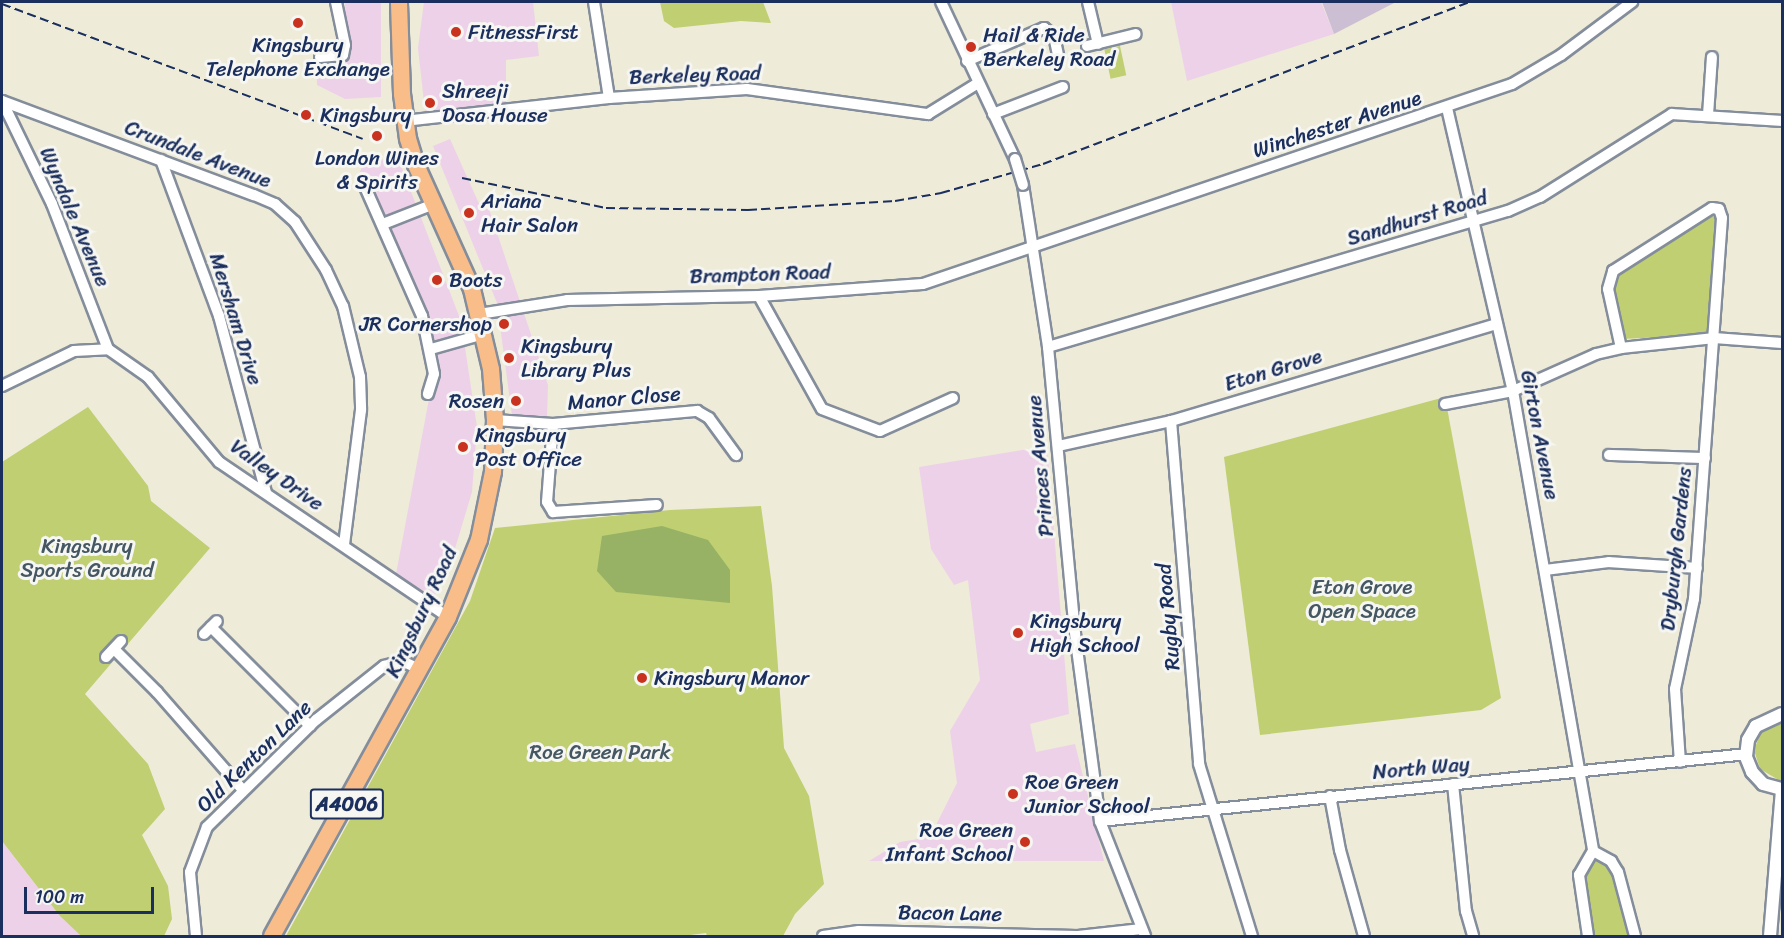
<!DOCTYPE html>
<style>
body{margin:0}
#map{position:relative;width:1784px;height:938px;overflow:hidden;background:#eeebd8;font-family:Sriracha,sans-serif}
div>[style]{position:absolute}
.built>*{inset:0;background:#edd1e9}
.industrial>*{inset:0;background:#ccbfd4}
.green>*{inset:0;background:#bfcf72;transform-origin:0 0}
.forest>*{inset:0;background:#97b264}
.roads{filter:drop-shadow(2px 0 #848d9b) drop-shadow(-2px 0 #848d9b) drop-shadow(0 2px #848d9b) drop-shadow(0 -2px #848d9b)}
.minor>*{height:10px;margin:-5px;padding:0 5px;transform-origin:5px;border-radius:5px;background:#fff}
.tertiary>*{height:12px;margin:-6px;padding:0 6px;transform-origin:6px;border-radius:6px;background:#fff}
.primary>*{height:16px;margin:-8px;padding:0 8px;transform-origin:8px;border-radius:8px;background:#f8bd89}
.rail>*{height:2px;margin-top:-1px;transform-origin:0;background:repeating-linear-gradient(90deg,#1b2f5e 0 9px,transparent 0 13.5px)}
.bridges{filter:drop-shadow(2px 0 #848d9b) drop-shadow(-2px 0 #848d9b) drop-shadow(0 2px #848d9b) drop-shadow(0 -2px #848d9b)}
.minor-bridge>*{height:10px;margin:-5px;padding:0 5px;transform-origin:5px;border-radius:5px;background:#fff}
.dots>*{width:16px;height:16px;translate:-50% -50%;box-sizing:border-box;border:3px solid #f6f6f2;border-radius:50%}
span{translate:-50% -50%;white-space:nowrap;text-align:center;line-height:1.15;-webkit-text-stroke:6px #f6f6f2;paint-order:stroke}
.shield-label span{padding:2px 4px;background:#f6f6f2;border:2px solid;border-radius:4px;-webkit-text-stroke-width:0}
.shield-label{font-size:20px;color:#1b2f5e;font-weight:700}
.poi-label{font-size:21px;color:#1b2f5e}
.left{translate:0 -50%;text-align:left}
.right{translate:-100% -50%;text-align:right}
.street-label{font-size:21px;color:#1b2f5e}
.park-label{font-size:21px;color:#445763}
.frame{position:absolute;inset:0;border:3px solid #1b2f5e;pointer-events:none}
.scale{position:absolute;left:24px;top:887px;width:130px;height:27px;box-sizing:border-box;border:3px solid #1b2f5e;border-top:0;padding-left:8px;font-size:18px;line-height:21px;white-space:nowrap;color:#1b2f5e;-webkit-text-stroke:4px #f6f6f2;paint-order:stroke}
</style>
<div id="map">
<div class="built">
<i style="clip-path:polygon(345px 2px,381px 2px,381px 97px,345px 99px,317px 85px,316px 52px,342px 52px,347px 45px)"></i>
<i style="clip-path:polygon(424px 2px,533px 2px,539px 56px,506px 60px,506px 104px,425px 111px,418px 48px)"></i>
<i style="clip-path:polygon(1171px 2px,1321px 2px,1334px 34px,1187px 81px)"></i>
<i style="clip-path:polygon(450px 139px,481px 208px,489px 209px,548px 385px,547px 417px,512px 416px,497px 303px,433px 146px)"></i>
<i style="clip-path:polygon(398px 158px,461px 321px,477px 427px,472px 492px,454px 552px,434px 597px,396px 574px,432px 383px,410px 280px,357px 178px,365px 161px)"></i>
<i style="clip-path:polygon(1047px 446px,1069px 714px,1030px 724px,1036px 752px,1075px 744px,1104px 861px,869px 861px,900px 842px,930px 837px,957px 783px,950px 731px,980px 680px,968px 580px,954px 585px,931px 549px,919px 467px)"></i>
<i style="clip-path:polygon(2px 841px,60px 916px,81px 936px,2px 936px)"></i>
</div>
<div class="industrial">
<i style="clip-path:polygon(1322px 2px,1321px 2px,1396px 2px,1334px 34px)"></i>
</div>
<div class="green">
<i style="clip-path:polygon(660px 2px,763px 2px,771px 23px,741px 21px,674px 28px,664px 21px)"></i>
<i style="left:1120px;top:46px;width:30px;height:16px;rotate:78deg"></i>
<i style="clip-path:polygon(1708px 215px,1718px 218px,1711px 328px,1703px 335px,1622px 339px,1611px 289px,1615px 275px)"></i>
<i style="clip-path:polygon(1445px 397px,1501px 698px,1481px 710px,1260px 735px,1224px 457px)"></i>
<i style="clip-path:polygon(88px 407px,148px 486px,151px 501px,210px 548px,85px 694px,148px 764px,165px 809px,142px 835px,168px 886px,172px 919px,164px 936px,81px 936px,60px 916px,2px 841px,2px 462px)"></i>
<i style="clip-path:polygon(761px 506px,772px 586px,784px 748px,809px 796px,824px 884px,795px 914px,783px 936px,707px 936px,706px 933px,682px 936px,286px 936px,470px 601px,495px 528px,670px 510px)"></i>
<i style="clip-path:polygon(1782px 720px,1782px 782px,1760px 769px,1754px 750px,1762px 730px)"></i>
<i style="clip-path:polygon(1599px 860px,1616px 874px,1631px 936px,1592px 936px,1583px 878px,1593px 862px)"></i>
</div>
<div class="forest">
<i style="clip-path:polygon(662px 526px,708px 540px,730px 570px,730px 603px,616px 592px,597px 571px,602px 536px)"></i>
</div>
<div class="roads">
<div class="minor">
<i style="left:594px;top:2px;width:97px;rotate:81.1deg"></i>
<i style="left:941px;top:2px;width:174px;rotate:64.8deg"></i>
<i style="left:1088px;top:2px;width:43px;rotate:76.6deg"></i>
<i style="left:1087px;top:46px;width:50px;rotate:-13.8deg"></i>
<i style="left:320px;top:57px;width:23px;rotate:-5deg"></i>
<i style="left:343px;top:55px;width:10px;rotate:-79deg"></i>
<i style="left:345px;top:45px;width:44px;rotate:-101.8deg"></i>
<i style="left:967px;top:61px;width:84px;rotate:-23.2deg"></i>
<i style="left:1044px;top:28px;width:13px;rotate:39deg"></i>
<i style="left:1054px;top:36px;width:24px;rotate:78deg"></i>
<i style="left:2px;top:101px;width:269px;rotate:20.5deg"></i>
<i style="left:254px;top:195px;width:23px;rotate:23deg"></i>
<i style="left:275px;top:204px;width:27px;rotate:42deg"></i>
<i style="left:295px;top:222px;width:57px;rotate:57.1deg"></i>
<i style="left:326px;top:270px;width:40px;rotate:65deg"></i>
<i style="left:343px;top:306px;width:73px;rotate:76.5deg"></i>
<i style="left:360px;top:377px;width:33px;rotate:88deg"></i>
<i style="left:361px;top:410px;width:135px;rotate:97.2deg"></i>
<i style="left:2px;top:101px;width:114px;rotate:64.1deg"></i>
<i style="left:52px;top:204px;width:155px;rotate:68.9deg"></i>
<i style="left:1447px;top:108px;width:291px;rotate:76.9deg"></i>
<i style="left:1513px;top:391px;width:467px;rotate:80.1deg"></i>
<i style="left:993px;top:114px;width:75px;rotate:-21.1deg"></i>
<i style="left:1708px;top:115px;width:58px;rotate:-86.1deg"></i>
<i style="left:404px;top:121px;width:206px;rotate:-6.4deg"></i>
<i style="left:609px;top:98px;width:138px;rotate:-3.7deg"></i>
<i style="left:747px;top:89px;width:183px;rotate:7.9deg"></i>
<i style="left:928px;top:114px;width:59px;rotate:-31.8deg"></i>
<i style="left:161px;top:160px;width:166px;rotate:69.6deg"></i>
<i style="left:219px;top:316px;width:183px;rotate:75.1deg"></i>
<i style="left:362px;top:180px;width:149px;rotate:66.2deg"></i>
<i style="left:422px;top:316px;width:59px;rotate:78.3deg"></i>
<i style="left:434px;top:374px;width:21px;rotate:107deg"></i>
<i style="left:1023px;top:185px;width:164px;rotate:81.2deg"></i>
<i style="left:1048px;top:347px;width:295px;rotate:84.6deg"></i>
<i style="left:1076px;top:641px;width:182px;rotate:82.4deg"></i>
<i style="left:1100px;top:821px;width:123px;rotate:68.6deg"></i>
<i style="left:383px;top:224px;width:55px;rotate:-21.4deg"></i>
<i style="left:759px;top:296px;width:129px;rotate:60.9deg"></i>
<i style="left:822px;top:409px;width:62px;rotate:20.8deg"></i>
<i style="left:880px;top:431px;width:80px;rotate:-24.3deg"></i>
<i style="left:479px;top:314px;width:89px;rotate:-9deg"></i>
<i style="left:567px;top:300px;width:192px;rotate:-1.2deg"></i>
<i style="left:759px;top:296px;width:164px;rotate:-4.2deg"></i>
<i style="left:923px;top:284px;width:622px;rotate:-18.76deg"></i>
<i style="left:1512px;top:84px;width:57px;rotate:-30.6deg"></i>
<i style="left:1561px;top:55px;width:89px;rotate:-36.7deg"></i>
<i style="left:1048px;top:347px;width:480px;rotate:-16.5deg"></i>
<i style="left:1508px;top:211px;width:35px;rotate:-24deg"></i>
<i style="left:1540px;top:197px;width:156px;rotate:-32.2deg"></i>
<i style="left:1672px;top:114px;width:110px;rotate:3.6deg"></i>
<i style="left:1621px;top:348px;width:60px;rotate:-102.4deg"></i>
<i style="left:1608px;top:289px;width:19px;rotate:-74deg"></i>
<i style="left:1613px;top:271px;width:117px;rotate:-32.5deg"></i>
<i style="left:1712px;top:208px;width:7px;rotate:8deg"></i>
<i style="left:1719px;top:209px;width:9px;rotate:72deg"></i>
<i style="left:1722px;top:218px;width:382px;rotate:94.2deg"></i>
<i style="left:1694px;top:599px;width:92px;rotate:101.9deg"></i>
<i style="left:1675px;top:689px;width:73px;rotate:86.1deg"></i>
<i style="left:431px;top:349px;width:55px;rotate:-15.8deg"></i>
<i style="left:2px;top:386px;width:80px;rotate:-25.9deg"></i>
<i style="left:74px;top:351px;width:34px;rotate:-3deg"></i>
<i style="left:108px;top:349px;width:49px;rotate:35deg"></i>
<i style="left:148px;top:377px;width:111px;rotate:50.1deg"></i>
<i style="left:219px;top:462px;width:277px;rotate:34.1deg"></i>
<i style="left:1445px;top:404px;width:69px;rotate:-10.8deg"></i>
<i style="left:1513px;top:391px;width:91px;rotate:-24deg"></i>
<i style="left:1596px;top:354px;width:26px;rotate:-13deg"></i>
<i style="left:1621px;top:348px;width:94px;rotate:-6.1deg"></i>
<i style="left:1714px;top:338px;width:68px;rotate:4.2deg"></i>
<i style="left:495px;top:420px;width:58px;rotate:3.9deg"></i>
<i style="left:553px;top:424px;width:145px;rotate:-5.2deg"></i>
<i style="left:697px;top:411px;width:14px;rotate:30deg"></i>
<i style="left:709px;top:418px;width:46px;rotate:53.9deg"></i>
<i style="left:1171px;top:421px;width:344px;rotate:85.3deg"></i>
<i style="left:1199px;top:764px;width:180px;rotate:72.9deg"></i>
<i style="left:553px;top:424px;width:78px;rotate:94.4deg"></i>
<i style="left:547px;top:502px;width:12px;rotate:59deg"></i>
<i style="left:553px;top:512px;width:104px;rotate:-3.9deg"></i>
<i style="left:1058px;top:446px;width:116px;rotate:-12.5deg"></i>
<i style="left:1171px;top:421px;width:340px;rotate:-16.6deg"></i>
<i style="left:1609px;top:455px;width:96px;rotate:1.8deg"></i>
<i style="left:1545px;top:570px;width:64px;rotate:-7.1deg"></i>
<i style="left:1609px;top:562px;width:88px;rotate:3.9deg"></i>
<i style="left:211px;top:627px;width:140px;rotate:45deg"></i>
<i style="left:204px;top:634px;width:18px;rotate:-45deg"></i>
<i style="left:114px;top:649px;width:61px;rotate:45deg"></i>
<i style="left:157px;top:692px;width:129px;rotate:48.8deg"></i>
<i style="left:106px;top:657px;width:22px;rotate:-47deg"></i>
<i style="left:1453px;top:784px;width:128px;rotate:84.2deg"></i>
<i style="left:1466px;top:911px;width:26px;rotate:74deg"></i>
<i style="left:1330px;top:796px;width:55px;rotate:79.5deg"></i>
<i style="left:1340px;top:850px;width:89px;rotate:74.4deg"></i>
<i style="left:1100px;top:821px;width:650px;rotate:-5.91deg"></i>
<i style="left:1593px;top:851px;width:21px;rotate:29deg"></i>
<i style="left:1611px;top:861px;width:13px;rotate:58deg"></i>
<i style="left:1618px;top:872px;width:66px;rotate:75.1deg"></i>
<i style="left:196px;top:936px;width:64px;rotate:-95.4deg"></i>
<i style="left:190px;top:872px;width:48px;rotate:-69.3deg"></i>
<i style="left:207px;top:827px;width:153px;rotate:-44.5deg"></i>
<i style="left:316px;top:720px;width:87px;rotate:-38.5deg"></i>
<i style="left:384px;top:666px;width:19px;rotate:-16deg"></i>
<i style="left:402px;top:661px;width:21px;rotate:25deg"></i>
<i style="left:823px;top:936px;width:36px;rotate:-8deg"></i>
<i style="left:859px;top:931px;width:218px;rotate:1.3deg"></i>
<i style="left:1078px;top:936px;width:64px;rotate:-6.2deg"></i>
<i style="left:1588px;top:936px;width:62px;rotate:-98.4deg"></i>
<i style="left:1579px;top:875px;width:28px;rotate:-60deg"></i>
</div>
<div class="tertiary">
<i style="left:1782px;top:714px;width:29px;rotate:155deg"></i>
<i style="left:1756px;top:726px;width:16px;rotate:120deg"></i>
<i style="left:1748px;top:740px;width:17px;rotate:97deg"></i>
<i style="left:1746px;top:757px;width:16px;rotate:68deg"></i>
<i style="left:1752px;top:772px;width:16px;rotate:47deg"></i>
<i style="left:1763px;top:784px;width:20px;rotate:15deg"></i>
<i style="left:1770px;top:936px;width:147px;rotate:-85.3deg"></i>
</div>
<div class="primary">
<i style="left:272px;top:936px;width:364px;rotate:-61.1deg"></i>
<i style="left:448px;top:617px;width:83px;rotate:-68.1deg"></i>
<i style="left:479px;top:540px;width:69px;rotate:-78.4deg"></i>
<i style="left:493px;top:472px;width:52px;rotate:-87.8deg"></i>
<i style="left:495px;top:420px;width:51px;rotate:-94.5deg"></i>
<i style="left:491px;top:369px;width:82px;rotate:-103.4deg"></i>
<i style="left:472px;top:289px;width:136px;rotate:-114.3deg"></i>
<i style="left:416px;top:165px;width:27px;rotate:-107deg"></i>
<i style="left:408px;top:139px;width:45px;rotate:-97.6deg"></i>
<i style="left:402px;top:94px;width:92px;rotate:-91.9deg"></i>
</div>
</div>
<div class="rail">
<i style="left:2px;top:4px;width:385px;rotate:20.5deg"></i>
<i style="left:462px;top:178px;width:147px;rotate:11.8deg"></i>
<i style="left:606px;top:208px;width:142px;rotate:0.8deg"></i>
<i style="left:748px;top:210px;width:147px;rotate:-3.5deg"></i>
<i style="left:895px;top:201px;width:47px;rotate:-9.9deg"></i>
<i style="left:941px;top:193px;width:106px;rotate:-15.9deg"></i>
<i style="left:1043px;top:164px;width:457px;rotate:-20.8deg"></i>
</div>
<div class="bridges">
<div class="minor-bridge">
<i style="left:1015px;top:159px;width:27px;rotate:73deg"></i>
</div>
</div>
<div class="dots">
<i style="left:298px;top:23px;background:#c8321e"></i>
<i style="left:456px;top:32px;background:#c8321e"></i>
<i style="left:971px;top:47px;background:#c8321e"></i>
<i style="left:430px;top:103px;background:#c8321e"></i>
<i style="left:306px;top:115px;background:#c8321e"></i>
<i style="left:377px;top:136px;background:#c8321e"></i>
<i style="left:469px;top:213px;background:#c8321e"></i>
<i style="left:437px;top:280px;background:#c8321e"></i>
<i style="left:504px;top:324px;background:#c8321e"></i>
<i style="left:509px;top:358px;background:#c8321e"></i>
<i style="left:516px;top:401px;background:#c8321e"></i>
<i style="left:463px;top:447px;background:#c8321e"></i>
<i style="left:1018px;top:633px;background:#c8321e"></i>
<i style="left:642px;top:678px;background:#c8321e"></i>
<i style="left:1013px;top:794px;background:#c8321e"></i>
<i style="left:1025px;top:842px;background:#c8321e"></i>
</div>
<div class="shield-label">
<span style="left:347px;top:804px">A4006</span>
</div>
<div class="poi-label">
<span class="left" style="left:468px;top:32px">FitnessFirst</span>
<span class="left" style="left:983px;top:47px">Hail &amp; Ride<br>Berkeley Road</span>
<span style="left:298px;top:57px">Kingsbury<br>Telephone Exchange</span>
<span class="left" style="left:442px;top:103px">Shreeji<br>Dosa House</span>
<span class="left" style="left:320px;top:115px">Kingsbury</span>
<span style="left:377px;top:170px">London Wines<br>&amp; Spirits</span>
<span class="left" style="left:481px;top:213px">Ariana<br>Hair Salon</span>
<span class="left" style="left:449px;top:280px">Boots</span>
<span class="right" style="left:492px;top:324px">JR Cornershop</span>
<span class="left" style="left:521px;top:358px">Kingsbury<br>Library Plus</span>
<span class="right" style="left:504px;top:401px">Rosen</span>
<span class="left" style="left:475px;top:447px">Kingsbury<br>Post Office</span>
<span class="left" style="left:1030px;top:633px">Kingsbury<br>High School</span>
<span class="left" style="left:654px;top:678px">Kingsbury Manor</span>
<span class="left" style="left:1025px;top:794px">Roe Green<br>Junior School</span>
<span class="right" style="left:1013px;top:842px">Roe Green<br>Infant School</span>
</div>
<div class="street-label">
<span style="left:695px;top:75px;rotate:-2deg">Berkeley Road</span>
<span style="left:1337px;top:124px;rotate:-18deg">Winchester Avenue</span>
<span style="left:198px;top:154px;rotate:21deg">Crundale Avenue</span>
<span style="left:75px;top:217px;rotate:67deg">Wyndale Avenue</span>
<span style="left:1417px;top:218px;rotate:-17deg">Sandhurst Road</span>
<span style="left:760px;top:274px;rotate:-2deg">Brampton Road</span>
<span style="left:236px;top:319px;rotate:73deg">Mersham Drive</span>
<span style="left:1273px;top:370px;rotate:-17deg">Eton Grove</span>
<span style="left:624px;top:398px;rotate:-5deg">Manor Close</span>
<span style="left:1540px;top:435px;rotate:79deg">Girton Avenue</span>
<span style="left:1040px;top:466px;rotate:-95deg">Princes Avenue</span>
<span style="left:277px;top:475px;rotate:35deg">Valley Drive</span>
<span style="left:1676px;top:549px;rotate:-84deg">Dryburgh Gardens</span>
<span style="left:421px;top:612px;rotate:-65deg">Kingsbury Road</span>
<span style="left:1168px;top:617px;rotate:-95deg">Rugby Road</span>
<span style="left:254px;top:756px;rotate:-44deg">Old Kenton Lane</span>
<span style="left:1421px;top:768px;rotate:-5deg">North Way</span>
<span style="left:950px;top:913px;rotate:1deg">Bacon Lane</span>
</div>
<div class="park-label">
<span style="left:87px;top:558px">Kingsbury<br>Sports Ground</span>
<span style="left:1362px;top:599px">Eton Grove<br>Open Space</span>
<span style="left:600px;top:752px">Roe Green Park</span>
</div>
<div class="frame"></div>
<div class="scale">100 m</div>
</div>
